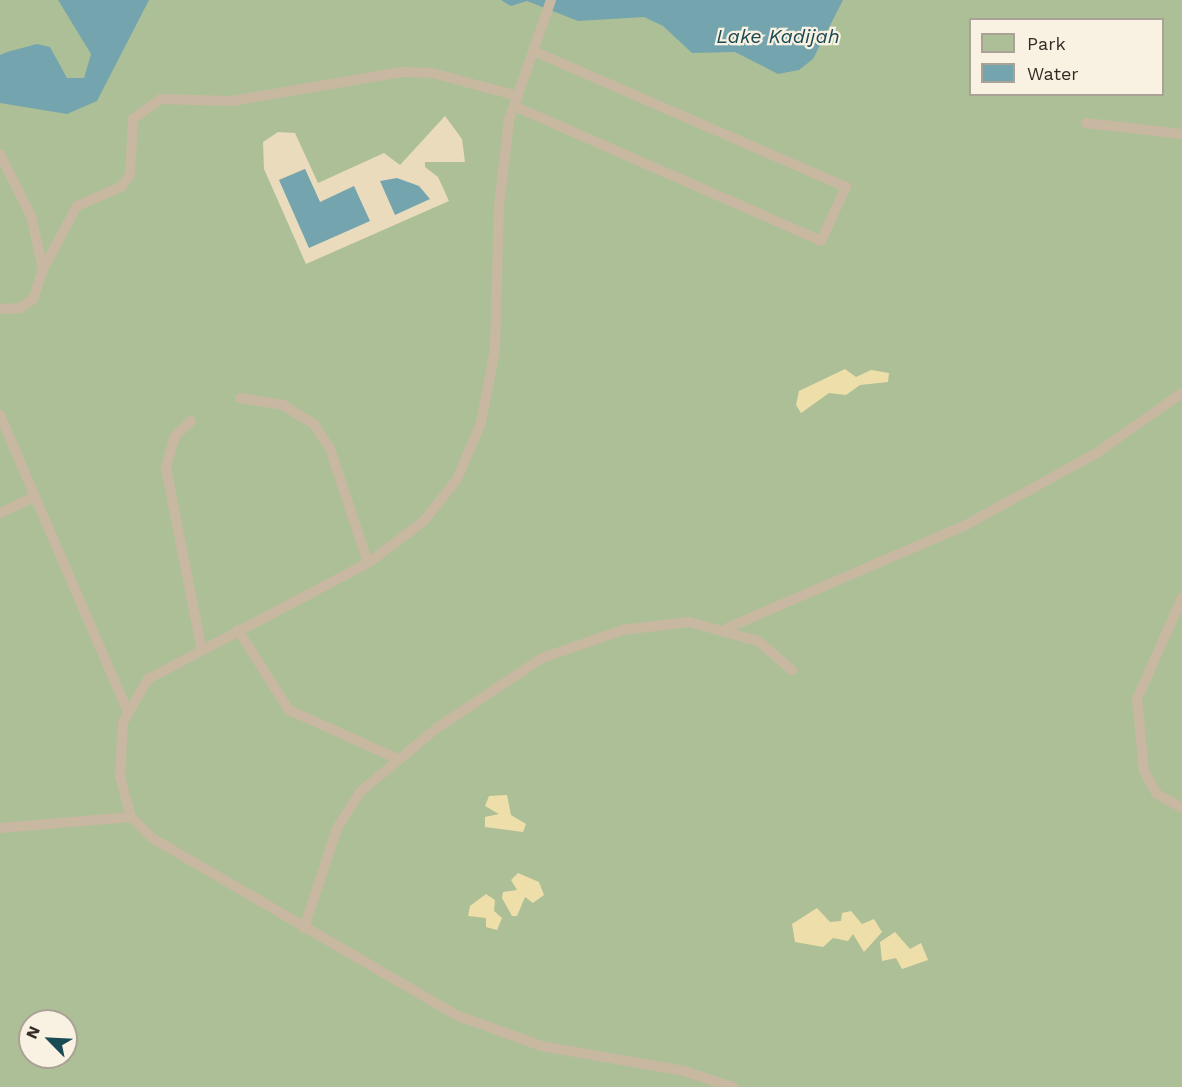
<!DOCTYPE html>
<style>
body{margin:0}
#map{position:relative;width:1182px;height:1087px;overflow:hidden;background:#f1e7d6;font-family:"Work Sans",sans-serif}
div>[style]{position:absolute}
.green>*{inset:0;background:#adbf96}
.sand>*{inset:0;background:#eedfaa}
.plaza>*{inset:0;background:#e9dbbc}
.water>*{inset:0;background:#74a5ae}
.lane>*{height:10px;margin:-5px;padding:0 5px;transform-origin:5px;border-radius:5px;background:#c8b8a2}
span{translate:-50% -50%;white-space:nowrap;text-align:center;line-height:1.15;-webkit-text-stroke:4.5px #f9f1e2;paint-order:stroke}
.water-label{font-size:20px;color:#1a4a54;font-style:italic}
.legend{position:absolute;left:969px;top:18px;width:195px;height:78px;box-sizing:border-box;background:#f9f1e2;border:2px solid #aaa296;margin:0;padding:8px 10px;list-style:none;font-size:18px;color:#332b24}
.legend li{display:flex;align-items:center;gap:12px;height:30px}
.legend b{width:30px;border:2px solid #aaa296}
.north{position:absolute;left:18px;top:1009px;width:60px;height:60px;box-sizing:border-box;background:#f9f1e2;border:2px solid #aaa296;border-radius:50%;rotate:294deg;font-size:16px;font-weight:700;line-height:24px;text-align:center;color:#332b24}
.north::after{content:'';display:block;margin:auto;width:21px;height:27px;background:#1a4a54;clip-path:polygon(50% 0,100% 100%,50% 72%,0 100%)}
</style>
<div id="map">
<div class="green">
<i style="clip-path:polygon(evenodd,0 0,1182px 0,1182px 1087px,0 1087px,0 0,970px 20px,1162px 20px,1162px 94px,970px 94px,970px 20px,0 0,30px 1021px,66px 1021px,66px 1057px,30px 1057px,30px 1021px)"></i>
</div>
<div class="sand">
<i style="clip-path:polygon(845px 369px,856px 377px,871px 370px,889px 373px,888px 382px,860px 385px,846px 395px,829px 393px,801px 413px,796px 405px,799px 391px)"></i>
<i style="clip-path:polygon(507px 795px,511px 815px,526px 824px,523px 832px,485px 827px,485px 817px,499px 814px,485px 806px,489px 796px)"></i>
<i style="clip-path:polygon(518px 873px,539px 882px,544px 895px,533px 903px,525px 897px,517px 916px,512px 916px,502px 898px,503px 892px,517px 890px,511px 880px)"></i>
<i style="clip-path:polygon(486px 894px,495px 900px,494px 911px,502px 918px,497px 930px,486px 927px,486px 918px,468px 916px,470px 906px)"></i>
<i style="clip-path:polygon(817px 908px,830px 922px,841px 921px,842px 913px,851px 911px,862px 924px,874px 919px,882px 932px,864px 952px,853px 934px,848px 941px,833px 938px,823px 947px,795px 942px,792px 924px)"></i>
<i style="clip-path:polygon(895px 932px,910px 949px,921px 943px,928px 960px,902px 969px,896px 958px,882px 961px,880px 942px)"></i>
</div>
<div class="plaza">
<i style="clip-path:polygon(evenodd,445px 116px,462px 139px,465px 162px,425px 162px,425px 167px,438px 177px,449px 201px,306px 264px,264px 169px,263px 142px,278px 132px,295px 133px,318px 183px,384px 153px,400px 165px,445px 116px,305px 169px,320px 202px,279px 180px,305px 169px)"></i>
</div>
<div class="water">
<i style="clip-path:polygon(58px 0,149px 0,97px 101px,67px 114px,0 103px,0 55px,7px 52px,37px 44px,50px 47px,67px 78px,84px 78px,91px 54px)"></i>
<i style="clip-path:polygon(501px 0,843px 0,813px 59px,799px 70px,778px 74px,735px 52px,692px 53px,663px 26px,644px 17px,578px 21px,527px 1px,511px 6px)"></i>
<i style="clip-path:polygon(305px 169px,320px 202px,354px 186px,370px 221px,309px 248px,279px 180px)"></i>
<i style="clip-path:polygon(397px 178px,419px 186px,430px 199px,395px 215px,380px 181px)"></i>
</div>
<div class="lane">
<i style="left:551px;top:0;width:127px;rotate:109.3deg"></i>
<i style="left:509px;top:120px;width:87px;rotate:96.6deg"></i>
<i style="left:499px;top:206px;width:144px;rotate:91.6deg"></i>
<i style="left:495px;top:350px;width:74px;rotate:100.9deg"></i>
<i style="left:481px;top:423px;width:61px;rotate:113.2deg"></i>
<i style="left:457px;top:479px;width:53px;rotate:128.2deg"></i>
<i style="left:424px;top:521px;width:70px;rotate:143.1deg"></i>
<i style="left:368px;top:563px;width:249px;rotate:152.2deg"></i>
<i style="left:148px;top:679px;width:50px;rotate:120.2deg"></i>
<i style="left:123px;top:722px;width:55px;rotate:93.1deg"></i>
<i style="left:120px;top:777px;width:41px;rotate:74.6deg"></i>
<i style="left:131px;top:817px;width:30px;rotate:45deg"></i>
<i style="left:152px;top:838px;width:352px;rotate:30.2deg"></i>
<i style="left:456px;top:1015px;width:90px;rotate:20deg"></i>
<i style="left:541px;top:1046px;width:145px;rotate:9.9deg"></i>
<i style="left:684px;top:1071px;width:52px;rotate:18.1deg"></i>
<i style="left:514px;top:106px;width:335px;rotate:23.7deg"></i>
<i style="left:821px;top:241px;width:60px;rotate:-65.2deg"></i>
<i style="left:846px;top:187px;width:341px;rotate:-156.5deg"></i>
<i style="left:1086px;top:123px;width:97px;rotate:6.5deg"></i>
<i style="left:0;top:154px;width:69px;rotate:63.4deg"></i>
<i style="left:31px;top:216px;width:54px;rotate:77.2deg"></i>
<i style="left:43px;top:269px;width:32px;rotate:108deg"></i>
<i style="left:33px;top:299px;width:16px;rotate:145deg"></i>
<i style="left:20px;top:308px;width:20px;rotate:177deg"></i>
<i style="left:43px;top:269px;width:72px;rotate:-61.6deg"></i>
<i style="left:77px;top:206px;width:48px;rotate:-23.4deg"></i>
<i style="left:121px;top:187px;width:15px;rotate:-53deg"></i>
<i style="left:130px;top:175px;width:56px;rotate:-86.9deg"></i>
<i style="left:133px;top:119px;width:34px;rotate:-36deg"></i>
<i style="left:161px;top:99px;width:71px;rotate:1.6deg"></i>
<i style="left:232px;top:101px;width:172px;rotate:-9.7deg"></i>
<i style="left:402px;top:72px;width:30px;rotate:2deg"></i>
<i style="left:432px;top:73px;width:89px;rotate:15deg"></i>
<i style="left:240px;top:398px;width:44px;rotate:9.2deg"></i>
<i style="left:283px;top:405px;width:36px;rotate:32deg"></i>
<i style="left:314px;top:424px;width:30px;rotate:57deg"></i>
<i style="left:330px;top:449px;width:120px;rotate:71.6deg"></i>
<i style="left:0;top:415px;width:89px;rotate:66.9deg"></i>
<i style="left:191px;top:421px;width:22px;rotate:137deg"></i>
<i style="left:175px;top:436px;width:33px;rotate:106deg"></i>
<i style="left:166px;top:468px;width:182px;rotate:78.9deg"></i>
<i style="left:0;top:513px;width:38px;rotate:-25deg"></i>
<i style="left:35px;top:497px;width:232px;rotate:66.6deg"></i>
<i style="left:1182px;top:598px;width:111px;rotate:114deg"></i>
<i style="left:1137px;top:699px;width:72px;rotate:84.4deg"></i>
<i style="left:1144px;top:771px;width:26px;rotate:61deg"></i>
<i style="left:1157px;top:794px;width:29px;rotate:29deg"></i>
<i style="left:727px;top:628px;width:260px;rotate:-23.3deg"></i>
<i style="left:966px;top:525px;width:151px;rotate:-28.9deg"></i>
<i style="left:1098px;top:452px;width:103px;rotate:-35.1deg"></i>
<i style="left:238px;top:630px;width:95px;rotate:57.5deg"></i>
<i style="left:289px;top:710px;width:120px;rotate:24.2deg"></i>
<i style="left:0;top:828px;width:131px;rotate:-4.8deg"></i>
<i style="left:304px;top:928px;width:105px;rotate:-71.7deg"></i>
<i style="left:337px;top:828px;width:44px;rotate:-57deg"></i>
<i style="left:361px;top:791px;width:99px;rotate:-39.7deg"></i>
<i style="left:437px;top:728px;width:126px;rotate:-33.7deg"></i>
<i style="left:542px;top:658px;width:86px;rotate:-19.1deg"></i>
<i style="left:623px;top:630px;width:66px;rotate:-6.9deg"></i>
<i style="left:689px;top:622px;width:72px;rotate:15.4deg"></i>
<i style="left:758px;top:641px;width:45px;rotate:40.5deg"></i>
</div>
<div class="water-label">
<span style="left:778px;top:36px">Lake Kadijah</span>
</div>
<ul class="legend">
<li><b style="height:16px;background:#adbf96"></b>Park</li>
<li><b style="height:16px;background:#74a5ae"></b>Water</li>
</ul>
<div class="north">N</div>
</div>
